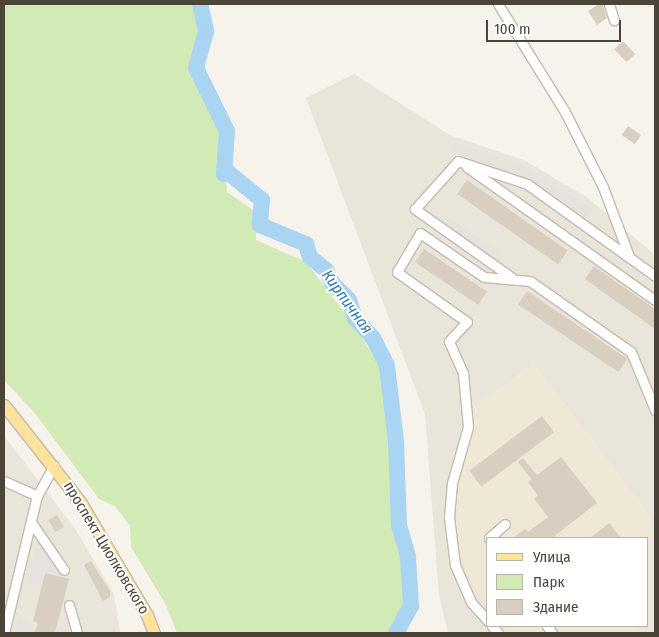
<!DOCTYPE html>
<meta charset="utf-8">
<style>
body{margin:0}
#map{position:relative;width:659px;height:637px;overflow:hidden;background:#f6f3ec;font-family:"Fira Sans Condensed",sans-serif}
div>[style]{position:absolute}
.residential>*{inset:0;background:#eae5da}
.industrial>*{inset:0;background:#e6e2dd;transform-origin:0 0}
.education>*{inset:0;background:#efe8d6;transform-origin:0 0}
.green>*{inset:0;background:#d2eab5}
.parking>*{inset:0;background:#e5e3e0}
.river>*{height:16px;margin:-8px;padding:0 8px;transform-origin:8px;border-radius:8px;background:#a9d4f2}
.building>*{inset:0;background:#d8cfc1;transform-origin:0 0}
.roads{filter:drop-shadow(1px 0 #c2bbae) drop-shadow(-1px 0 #c2bbae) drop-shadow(0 1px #c2bbae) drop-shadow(0 -1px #c2bbae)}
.minor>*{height:9px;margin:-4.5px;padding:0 4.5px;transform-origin:4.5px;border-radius:4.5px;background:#fff}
.major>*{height:11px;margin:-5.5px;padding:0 5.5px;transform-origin:5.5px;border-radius:5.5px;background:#ffe39c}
span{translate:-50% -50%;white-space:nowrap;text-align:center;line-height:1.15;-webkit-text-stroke:4px #fff;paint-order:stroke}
.street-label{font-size:15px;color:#4b4439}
.water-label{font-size:16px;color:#2e7ab2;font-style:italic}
.frame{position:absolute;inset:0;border:5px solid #4b4439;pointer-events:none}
.legend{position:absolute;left:486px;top:537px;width:162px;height:90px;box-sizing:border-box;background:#fff;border:1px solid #b7b4b0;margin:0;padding:6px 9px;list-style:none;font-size:15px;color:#4b4439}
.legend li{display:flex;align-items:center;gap:10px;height:25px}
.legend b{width:25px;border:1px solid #b7b4b0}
.scale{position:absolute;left:486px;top:20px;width:135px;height:22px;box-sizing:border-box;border:2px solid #4b4439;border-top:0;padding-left:6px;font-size:15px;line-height:18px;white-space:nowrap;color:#4b4439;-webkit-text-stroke:4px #fff;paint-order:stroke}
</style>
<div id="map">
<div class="residential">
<i style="clip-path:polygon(evenodd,354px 74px,450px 135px,526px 161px,588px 198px,655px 255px,655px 633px,448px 633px,439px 595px,425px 414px,306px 98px,354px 74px,488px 538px,648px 538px,648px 626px,488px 626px,488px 538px)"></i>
<i style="clip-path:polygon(4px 436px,74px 527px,114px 594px,120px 633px,4px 633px)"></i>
</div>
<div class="industrial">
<i style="clip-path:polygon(455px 143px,530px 168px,593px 209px,587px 218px,528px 180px,451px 152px)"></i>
<i style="left:446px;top:216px;width:69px;height:9px;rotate:33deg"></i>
</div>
<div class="education">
<i style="clip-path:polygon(534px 363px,650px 516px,647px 538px,488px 538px,488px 605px,476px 591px,458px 553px,453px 516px,476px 405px)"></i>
<i style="left:506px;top:626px;width:133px;height:9px"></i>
</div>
<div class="green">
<i style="clip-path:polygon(4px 4px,209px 4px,203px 19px,204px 49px,194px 76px,223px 134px,227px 192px,257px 213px,256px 240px,306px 262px,354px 325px,380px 367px,389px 410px,404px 602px,396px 633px,177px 633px,166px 605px,131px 547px,130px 526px,115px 506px,99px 499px,33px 411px,4px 380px)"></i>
</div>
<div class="parking">
<i style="clip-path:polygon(38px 534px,50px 540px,71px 578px,44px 571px,39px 586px,27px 581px)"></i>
<i style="clip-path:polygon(18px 618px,34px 625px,31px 633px,14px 633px)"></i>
</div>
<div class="river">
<i style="left:200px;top:4px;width:28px;rotate:77deg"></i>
<i style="left:206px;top:31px;width:38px;rotate:105deg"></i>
<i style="left:196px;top:68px;width:70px;rotate:63.8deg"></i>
<i style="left:227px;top:131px;width:43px;rotate:94deg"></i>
<i style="left:224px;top:174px;width:4px;rotate:-76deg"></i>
<i style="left:225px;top:170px;width:48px;rotate:39deg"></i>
<i style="left:262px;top:200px;width:25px;rotate:95deg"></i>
<i style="left:260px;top:225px;width:50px;rotate:22.4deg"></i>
<i style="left:306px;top:244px;width:14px;rotate:73deg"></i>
<i style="left:310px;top:257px;width:21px;rotate:39deg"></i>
<i style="left:326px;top:270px;width:14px;rotate:65deg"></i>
<i style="left:332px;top:283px;width:24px;rotate:45deg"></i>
<i style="left:349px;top:300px;width:19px;rotate:72deg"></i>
<i style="left:355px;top:318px;width:27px;rotate:48deg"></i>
<i style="left:373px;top:338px;width:31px;rotate:63deg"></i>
<i style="left:387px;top:366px;width:76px;rotate:83.2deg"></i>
<i style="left:396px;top:441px;width:84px;rotate:88deg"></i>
<i style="left:399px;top:525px;width:33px;rotate:74deg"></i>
<i style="left:408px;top:557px;width:49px;rotate:86.5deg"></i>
<i style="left:411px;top:606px;width:31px;rotate:119deg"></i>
</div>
<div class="building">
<i style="clip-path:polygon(599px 4px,603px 4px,607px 18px,597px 25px,588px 11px)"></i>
<i style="left:623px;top:41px;width:18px;height:12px;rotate:47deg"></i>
<i style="left:628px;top:126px;width:16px;height:11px;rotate:35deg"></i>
<i style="left:467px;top:180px;width:123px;height:17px;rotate:35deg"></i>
<i style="left:424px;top:249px;width:76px;height:16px;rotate:34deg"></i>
<i style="clip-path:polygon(594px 266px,655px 309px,655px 329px,585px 279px)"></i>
<i style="left:527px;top:291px;width:121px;height:16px;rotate:34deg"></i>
<i style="left:542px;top:416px;width:20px;height:91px;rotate:53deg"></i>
<i style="clip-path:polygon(561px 457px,597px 503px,552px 538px,513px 538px,525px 529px,528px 532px,548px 517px,534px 499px,538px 496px,528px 482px,532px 480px,518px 462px,523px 458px,537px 475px)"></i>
<i style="left:57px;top:515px;width:14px;height:10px;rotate:60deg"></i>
<i style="clip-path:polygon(609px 523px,621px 538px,590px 538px)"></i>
<i style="clip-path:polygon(91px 561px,110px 591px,110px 597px,103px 601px,84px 565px)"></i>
<i style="clip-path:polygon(45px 573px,69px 579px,55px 633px,34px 633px,38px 623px,33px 621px)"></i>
</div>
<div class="roads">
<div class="minor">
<i style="left:498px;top:4px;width:127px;rotate:58.2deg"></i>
<i style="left:565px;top:112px;width:84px;rotate:63.1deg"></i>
<i style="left:603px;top:187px;width:74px;rotate:69.4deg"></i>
<i style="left:609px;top:4px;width:17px;rotate:73deg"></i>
<i style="left:467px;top:167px;width:230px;rotate:35.3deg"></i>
<i style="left:511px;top:277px;width:118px;rotate:-144.7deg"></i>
<i style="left:415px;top:209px;width:64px;rotate:-48.1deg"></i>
<i style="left:458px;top:161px;width:73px;rotate:18.4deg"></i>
<i style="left:527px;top:184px;width:158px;rotate:35.7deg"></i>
<i style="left:4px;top:481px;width:36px;rotate:24deg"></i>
<i style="left:31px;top:522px;width:58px;rotate:55.5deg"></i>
<i style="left:489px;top:538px;width:21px;rotate:-41deg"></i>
<i style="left:69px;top:605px;width:29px;rotate:74deg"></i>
<i style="left:488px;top:621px;width:25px;rotate:-132deg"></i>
<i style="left:471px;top:602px;width:40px;rotate:-113.4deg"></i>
<i style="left:455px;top:565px;width:48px;rotate:-97.1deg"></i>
<i style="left:449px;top:517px;width:34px;rotate:-85deg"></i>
<i style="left:452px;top:483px;width:58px;rotate:-74.1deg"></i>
<i style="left:468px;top:427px;width:54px;rotate:-95.3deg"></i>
<i style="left:463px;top:373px;width:35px;rotate:-114deg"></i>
<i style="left:449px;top:341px;width:26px;rotate:-47deg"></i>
<i style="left:467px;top:322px;width:86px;rotate:-144.5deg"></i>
<i style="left:397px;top:272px;width:45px;rotate:-59.5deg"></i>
<i style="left:420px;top:233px;width:78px;rotate:34.5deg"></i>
<i style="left:484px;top:277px;width:46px;rotate:5deg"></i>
<i style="left:530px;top:281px;width:123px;rotate:35.1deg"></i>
<i style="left:631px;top:352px;width:63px;rotate:67.5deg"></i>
<i style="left:492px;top:626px;width:9px;rotate:49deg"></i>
<i style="left:547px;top:626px;width:9px;rotate:54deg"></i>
<i style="left:4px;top:633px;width:141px;rotate:-76.5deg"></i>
<i style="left:37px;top:496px;width:35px;rotate:-61deg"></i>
</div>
<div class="major">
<i style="left:4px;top:405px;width:125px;rotate:51.8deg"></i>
<i style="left:81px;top:503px;width:130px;rotate:59.5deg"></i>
<i style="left:147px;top:615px;width:19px;rotate:69deg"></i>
</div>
</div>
<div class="street-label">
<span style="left:106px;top:548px;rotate:59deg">проспект Циолковского</span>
</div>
<div class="water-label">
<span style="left:347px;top:302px;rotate:54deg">Кирпичная</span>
</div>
<div class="frame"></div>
<ul class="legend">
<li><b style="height:6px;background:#ffe39c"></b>Улица</li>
<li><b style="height:14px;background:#d2eab5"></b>Парк</li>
<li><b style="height:14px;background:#d8cfc1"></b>Здание</li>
</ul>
<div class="scale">100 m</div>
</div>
